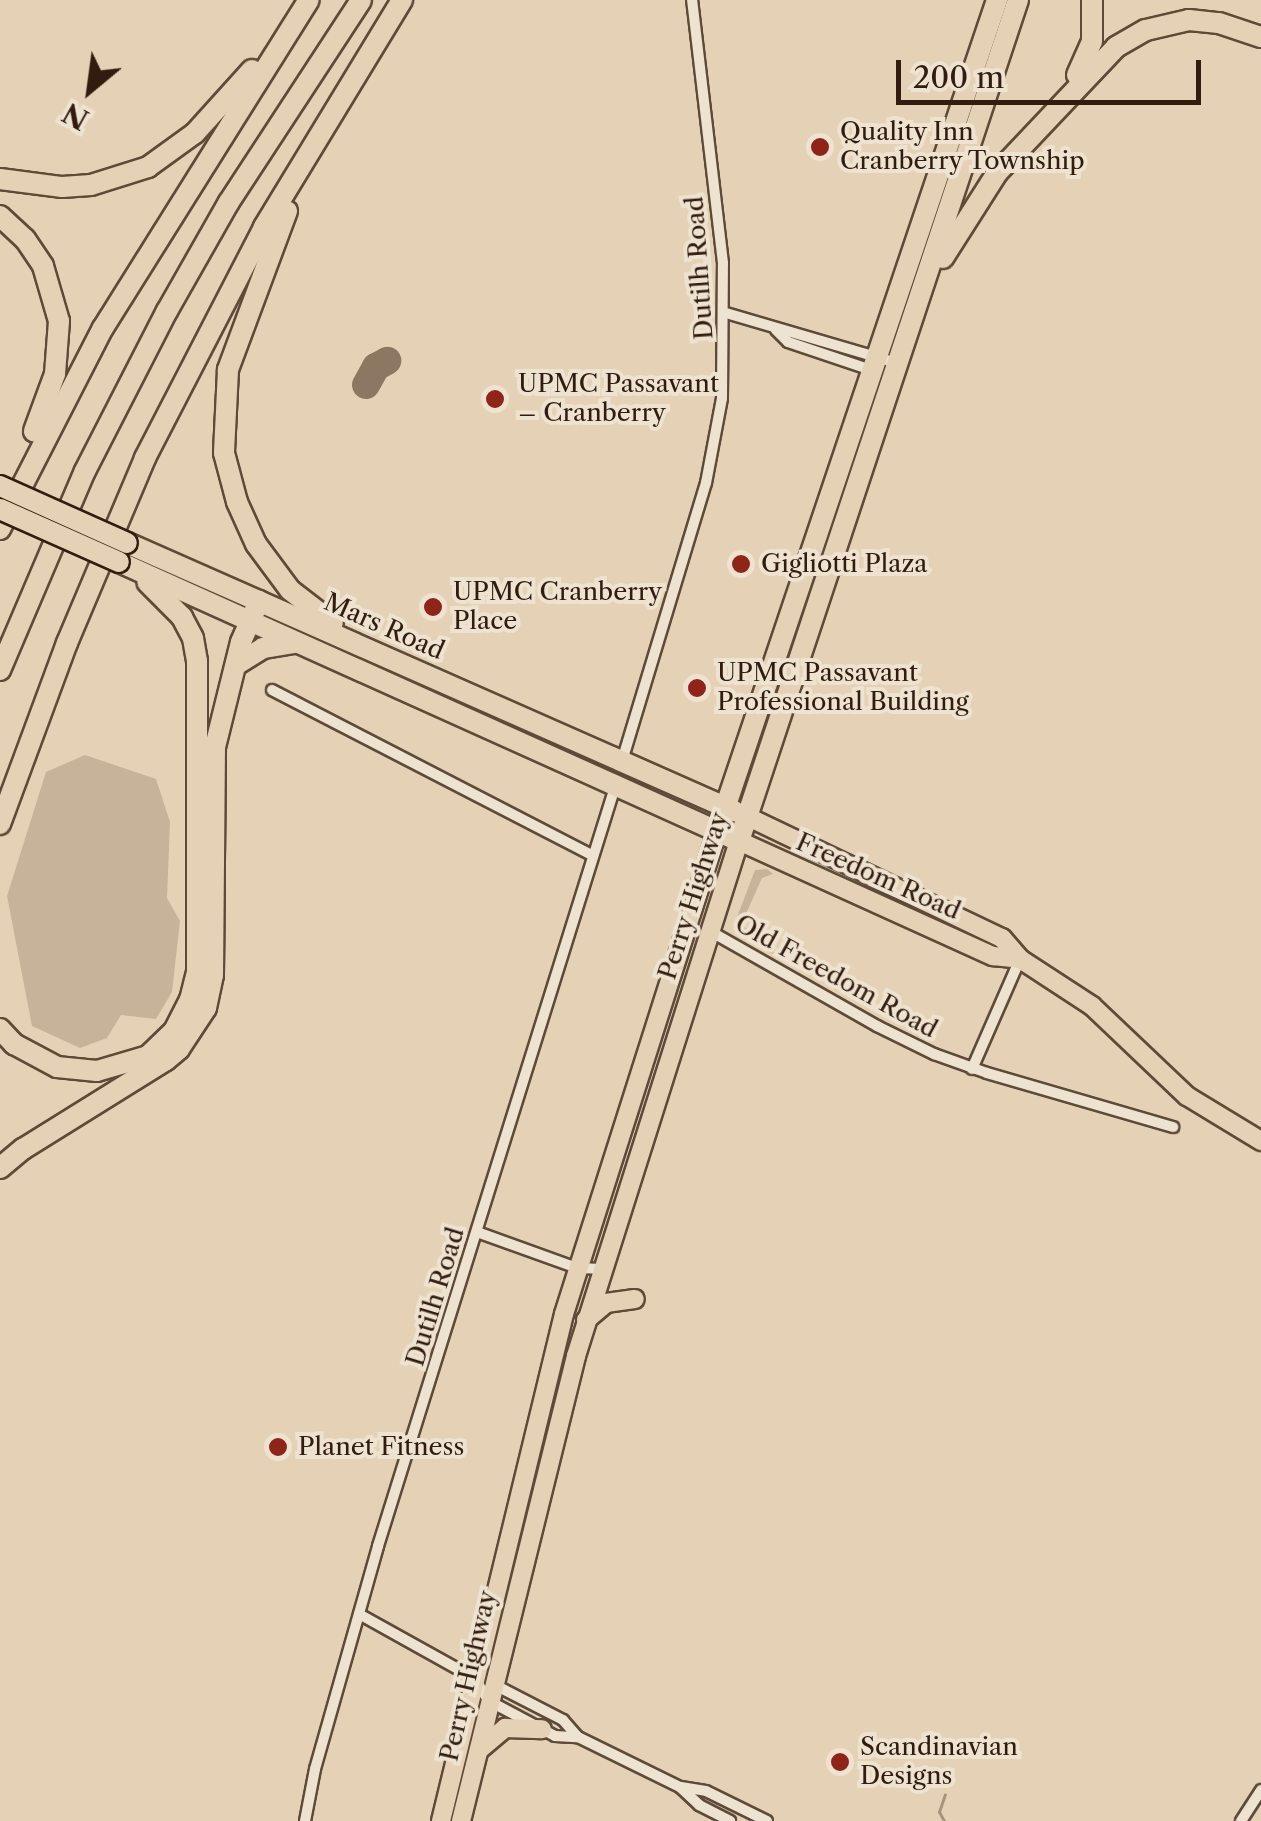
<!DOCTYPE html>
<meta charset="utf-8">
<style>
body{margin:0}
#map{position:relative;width:1261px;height:1821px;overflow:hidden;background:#e5d2b6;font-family:"Libre Caslon Text",serif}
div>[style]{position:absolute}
.green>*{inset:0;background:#c6b39a}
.stream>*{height:2.5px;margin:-1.25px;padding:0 1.25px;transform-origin:1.25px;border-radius:1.25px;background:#a8947d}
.taxiway>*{height:28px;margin:-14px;padding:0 14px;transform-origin:14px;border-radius:14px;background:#8b7762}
.roads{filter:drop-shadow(2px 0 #5e4a39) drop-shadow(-2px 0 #5e4a39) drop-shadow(0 2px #5e4a39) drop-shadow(0 -2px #5e4a39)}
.street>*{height:10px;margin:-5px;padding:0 5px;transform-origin:5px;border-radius:5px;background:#eee2d0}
.primary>*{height:18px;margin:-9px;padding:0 9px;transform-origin:9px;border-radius:9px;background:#e5d2b6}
.highway>*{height:20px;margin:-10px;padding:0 10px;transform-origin:10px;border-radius:10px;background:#e5d2b6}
.bridges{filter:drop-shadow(2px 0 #311c0f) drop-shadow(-2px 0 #311c0f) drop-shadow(0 2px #311c0f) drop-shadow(0 -2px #311c0f)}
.highway-bridge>*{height:20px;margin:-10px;padding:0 10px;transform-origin:10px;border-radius:10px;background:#e5d2b6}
.dots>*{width:28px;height:28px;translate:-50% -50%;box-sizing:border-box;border:5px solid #eee2d0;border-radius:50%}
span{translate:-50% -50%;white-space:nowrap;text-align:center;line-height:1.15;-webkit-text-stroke:8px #eee2d0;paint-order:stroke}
.poi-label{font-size:25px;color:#311c0f}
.left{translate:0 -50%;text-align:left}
.street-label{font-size:25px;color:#311c0f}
.north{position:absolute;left:40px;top:40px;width:100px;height:100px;-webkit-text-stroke:8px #eee2d0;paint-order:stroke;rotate:209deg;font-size:28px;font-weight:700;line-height:40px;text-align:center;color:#311c0f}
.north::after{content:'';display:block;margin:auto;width:35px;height:45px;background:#311c0f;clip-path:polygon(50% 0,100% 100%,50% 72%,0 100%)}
.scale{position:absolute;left:896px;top:60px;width:305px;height:45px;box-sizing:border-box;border:5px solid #311c0f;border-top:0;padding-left:12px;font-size:30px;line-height:35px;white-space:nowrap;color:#311c0f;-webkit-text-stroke:8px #eee2d0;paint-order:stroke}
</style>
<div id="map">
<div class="green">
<i style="clip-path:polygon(85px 755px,156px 779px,170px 822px,167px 898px,180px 921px,172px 992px,156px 1019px,121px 1015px,107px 1038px,80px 1048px,32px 1026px,7px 896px,46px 772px)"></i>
<i style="clip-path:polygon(767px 869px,773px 874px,762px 878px,741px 925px,784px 954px,783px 960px,740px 935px,734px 925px,755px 870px)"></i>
</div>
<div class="stream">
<i style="left:944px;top:1821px;width:10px;rotate:-119deg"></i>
<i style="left:939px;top:1812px;width:18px;rotate:-71deg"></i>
</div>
<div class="taxiway">
<i style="left:366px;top:385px;width:21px;rotate:-61deg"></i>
<i style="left:376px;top:367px;width:13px;rotate:-29deg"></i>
</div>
<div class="roads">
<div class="street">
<i style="left:726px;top:313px;width:178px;rotate:16.3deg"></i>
<i style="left:776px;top:330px;width:17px;rotate:45deg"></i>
<i style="left:788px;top:342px;width:91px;rotate:18.6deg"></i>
<i style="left:272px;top:690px;width:361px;rotate:27.3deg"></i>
<i style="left:622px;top:761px;width:290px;rotate:-73.2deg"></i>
<i style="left:706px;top:483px;width:86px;rotate:-79.3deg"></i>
<i style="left:722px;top:398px;width:135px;rotate:-89.6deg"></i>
<i style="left:723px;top:263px;width:265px;rotate:-96.7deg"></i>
<i style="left:710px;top:931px;width:192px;rotate:29.6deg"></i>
<i style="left:877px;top:1026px;width:64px;rotate:26.2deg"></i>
<i style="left:934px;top:1054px;width:56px;rotate:19.7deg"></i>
<i style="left:987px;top:1073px;width:194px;rotate:16.2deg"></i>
<i style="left:972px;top:1069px;width:120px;rotate:-66.4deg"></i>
<i style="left:477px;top:1232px;width:106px;rotate:19.8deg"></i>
<i style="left:577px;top:1268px;width:25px;rotate:2deg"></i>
<i style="left:359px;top:1614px;width:134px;rotate:29.1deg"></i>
<i style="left:475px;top:1679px;width:26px;rotate:58deg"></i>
<i style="left:489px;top:1701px;width:75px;rotate:27.9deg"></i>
<i style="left:555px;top:1736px;width:22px;rotate:3deg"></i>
<i style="left:493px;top:1684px;width:79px;rotate:27.2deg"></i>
<i style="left:563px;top:1720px;width:23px;rotate:49deg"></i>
<i style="left:578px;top:1737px;width:114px;rotate:26.1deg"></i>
<i style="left:680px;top:1787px;width:26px;rotate:43deg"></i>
<i style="left:699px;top:1805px;width:35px;rotate:27deg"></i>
<i style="left:681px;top:1787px;width:25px;rotate:9deg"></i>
<i style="left:706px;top:1791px;width:68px;rotate:26.2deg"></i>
<i style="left:305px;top:1821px;width:53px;rotate:-79.1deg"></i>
<i style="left:315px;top:1769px;width:232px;rotate:-74.2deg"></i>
<i style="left:378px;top:1546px;width:795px;rotate:-72.66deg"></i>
<i style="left:1241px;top:1821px;width:37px;rotate:-57deg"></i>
</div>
<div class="primary">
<i style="left:746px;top:816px;width:284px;rotate:25.5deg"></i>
<i style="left:1002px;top:938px;width:28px;rotate:49deg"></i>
<i style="left:1020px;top:959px;width:86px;rotate:33.1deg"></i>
<i style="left:1092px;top:1006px;width:131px;rotate:43.5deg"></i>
<i style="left:1187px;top:1096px;width:87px;rotate:31.3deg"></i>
<i style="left:586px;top:1320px;width:26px;rotate:-40deg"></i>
<i style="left:606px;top:1303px;width:29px;rotate:-8deg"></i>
<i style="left:480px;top:1749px;width:33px;rotate:-40deg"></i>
<i style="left:505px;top:1728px;width:37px;rotate:2deg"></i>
<i style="left:441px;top:1821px;width:522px;rotate:-76.36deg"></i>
<i style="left:564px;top:1314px;width:506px;rotate:-72.39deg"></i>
<i style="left:461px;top:1821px;width:479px;rotate:-76.1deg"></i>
<i style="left:576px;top:1356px;width:540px;rotate:-72.44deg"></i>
<i style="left:739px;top:841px;width:279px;rotate:24.4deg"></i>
<i style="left:993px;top:956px;width:27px;rotate:6deg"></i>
</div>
<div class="highway">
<i style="left:1077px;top:75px;width:37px;rotate:-66deg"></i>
<i style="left:1092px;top:41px;width:41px;rotate:-90deg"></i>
<i style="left:0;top:179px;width:63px;rotate:7.4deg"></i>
<i style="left:62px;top:187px;width:29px;rotate:-4deg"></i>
<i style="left:91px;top:185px;width:60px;rotate:-17.5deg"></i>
<i style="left:148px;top:167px;width:58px;rotate:-35.9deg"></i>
<i style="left:195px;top:133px;width:85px;rotate:-47.9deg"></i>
<i style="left:287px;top:211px;width:170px;rotate:110.4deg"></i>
<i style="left:228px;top:370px;width:83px;rotate:92.8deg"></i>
<i style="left:224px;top:453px;width:51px;rotate:75.1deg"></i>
<i style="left:237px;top:502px;width:46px;rotate:65.7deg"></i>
<i style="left:256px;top:544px;width:57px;rotate:53.5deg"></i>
<i style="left:290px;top:590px;width:54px;rotate:37.5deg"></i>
<i style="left:0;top:216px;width:34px;rotate:43deg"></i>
<i style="left:25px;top:239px;width:32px;rotate:56deg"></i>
<i style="left:43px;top:266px;width:57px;rotate:73.8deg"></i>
<i style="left:59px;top:321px;width:53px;rotate:94.3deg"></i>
<i style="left:55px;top:374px;width:61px;rotate:110.2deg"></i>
<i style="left:943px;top:258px;width:101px;rotate:-57.6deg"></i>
<i style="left:997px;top:173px;width:173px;rotate:-46.6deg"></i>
<i style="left:1116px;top:47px;width:34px;rotate:-30deg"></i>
<i style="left:1146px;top:30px;width:44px;rotate:-13.1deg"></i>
<i style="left:1189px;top:20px;width:30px;rotate:6deg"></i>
<i style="left:1219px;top:23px;width:44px;rotate:18.4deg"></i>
<i style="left:0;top:529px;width:226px;rotate:-62.9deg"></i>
<i style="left:103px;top:328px;width:387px;rotate:-57.9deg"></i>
<i style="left:127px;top:543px;width:664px;rotate:23.82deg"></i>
<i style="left:119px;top:562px;width:680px;rotate:24.23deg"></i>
<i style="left:739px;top:841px;width:886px;rotate:-71.65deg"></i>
<i style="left:239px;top:663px;width:28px;rotate:-32deg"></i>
<i style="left:263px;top:648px;width:32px;rotate:-9deg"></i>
<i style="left:0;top:670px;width:216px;rotate:-66.9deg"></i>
<i style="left:85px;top:471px;width:180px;rotate:-62.9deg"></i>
<i style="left:167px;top:311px;width:125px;rotate:-60.4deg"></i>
<i style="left:229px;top:202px;width:241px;rotate:-56.8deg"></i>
<i style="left:0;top:824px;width:193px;rotate:-69.7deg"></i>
<i style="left:67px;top:643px;width:201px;rotate:-67.1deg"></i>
<i style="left:145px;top:458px;width:260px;rotate:-62.7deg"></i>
<i style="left:264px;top:227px;width:266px;rotate:-58.7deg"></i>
<i style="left:717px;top:832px;width:878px;rotate:-71.4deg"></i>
<i style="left:0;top:1029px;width:21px;rotate:47deg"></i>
<i style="left:14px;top:1044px;width:49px;rotate:28.1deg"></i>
<i style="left:57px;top:1067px;width:40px;rotate:5.7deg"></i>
<i style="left:97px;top:1071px;width:53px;rotate:-16.4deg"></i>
<i style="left:148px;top:1056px;width:36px;rotate:-44deg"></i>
<i style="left:174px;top:1031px;width:35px;rotate:-63deg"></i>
<i style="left:190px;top:1000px;width:30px;rotate:-76deg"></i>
<i style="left:197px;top:971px;width:310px;rotate:-90deg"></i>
<i style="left:197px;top:661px;width:23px;rotate:-100deg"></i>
<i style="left:193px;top:638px;width:24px;rotate:-118deg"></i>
<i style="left:182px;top:617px;width:49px;rotate:-135deg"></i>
<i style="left:0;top:1168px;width:30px;rotate:-40deg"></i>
<i style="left:23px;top:1149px;width:168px;rotate:-31.9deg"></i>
<i style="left:166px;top:1060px;width:17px;rotate:-40deg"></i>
<i style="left:179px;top:1049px;width:49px;rotate:-56.6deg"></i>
<i style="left:206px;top:1008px;width:34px;rotate:-78deg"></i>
<i style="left:213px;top:975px;width:228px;rotate:-89.5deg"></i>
<i style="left:215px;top:747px;width:108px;rotate:-76.1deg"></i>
<i style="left:241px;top:642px;width:45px;rotate:-66.3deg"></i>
</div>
</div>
<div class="bridges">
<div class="highway-bridge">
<i style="left:0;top:486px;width:139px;rotate:24.2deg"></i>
<i style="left:0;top:509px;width:130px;rotate:24deg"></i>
</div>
</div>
<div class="dots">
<i style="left:820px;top:147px;background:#8f2418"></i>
<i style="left:495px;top:399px;background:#8f2418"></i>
<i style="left:741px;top:564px;background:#8f2418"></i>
<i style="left:433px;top:607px;background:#8f2418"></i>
<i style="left:697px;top:688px;background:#8f2418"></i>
<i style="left:278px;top:1447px;background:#8f2418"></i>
<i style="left:840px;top:1762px;background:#8f2418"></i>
</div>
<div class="poi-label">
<span class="left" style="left:840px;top:147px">Quality Inn<br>Cranberry Township</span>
<span class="left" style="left:518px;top:399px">UPMC Passavant<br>– Cranberry</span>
<span class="left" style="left:761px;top:564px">Gigliotti Plaza</span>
<span class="left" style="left:453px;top:607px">UPMC Cranberry<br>Place</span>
<span class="left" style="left:717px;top:688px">UPMC Passavant<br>Professional Building</span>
<span class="left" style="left:298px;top:1447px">Planet Fitness</span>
<span class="left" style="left:860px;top:1762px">Scandinavian<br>Designs</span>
</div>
<div class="street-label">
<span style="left:700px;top:268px;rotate:-94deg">Dutilh Road</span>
<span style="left:384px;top:627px;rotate:24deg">Mars Road</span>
<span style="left:878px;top:877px;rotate:24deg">Freedom Road</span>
<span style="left:694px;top:896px;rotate:-72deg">Perry Highway</span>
<span style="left:836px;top:977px;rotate:29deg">Old Freedom Road</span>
<span style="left:436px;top:1297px;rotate:-73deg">Dutilh Road</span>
<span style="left:469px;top:1676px;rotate:-77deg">Perry Highway</span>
</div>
<div class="north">N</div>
<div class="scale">200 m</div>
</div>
